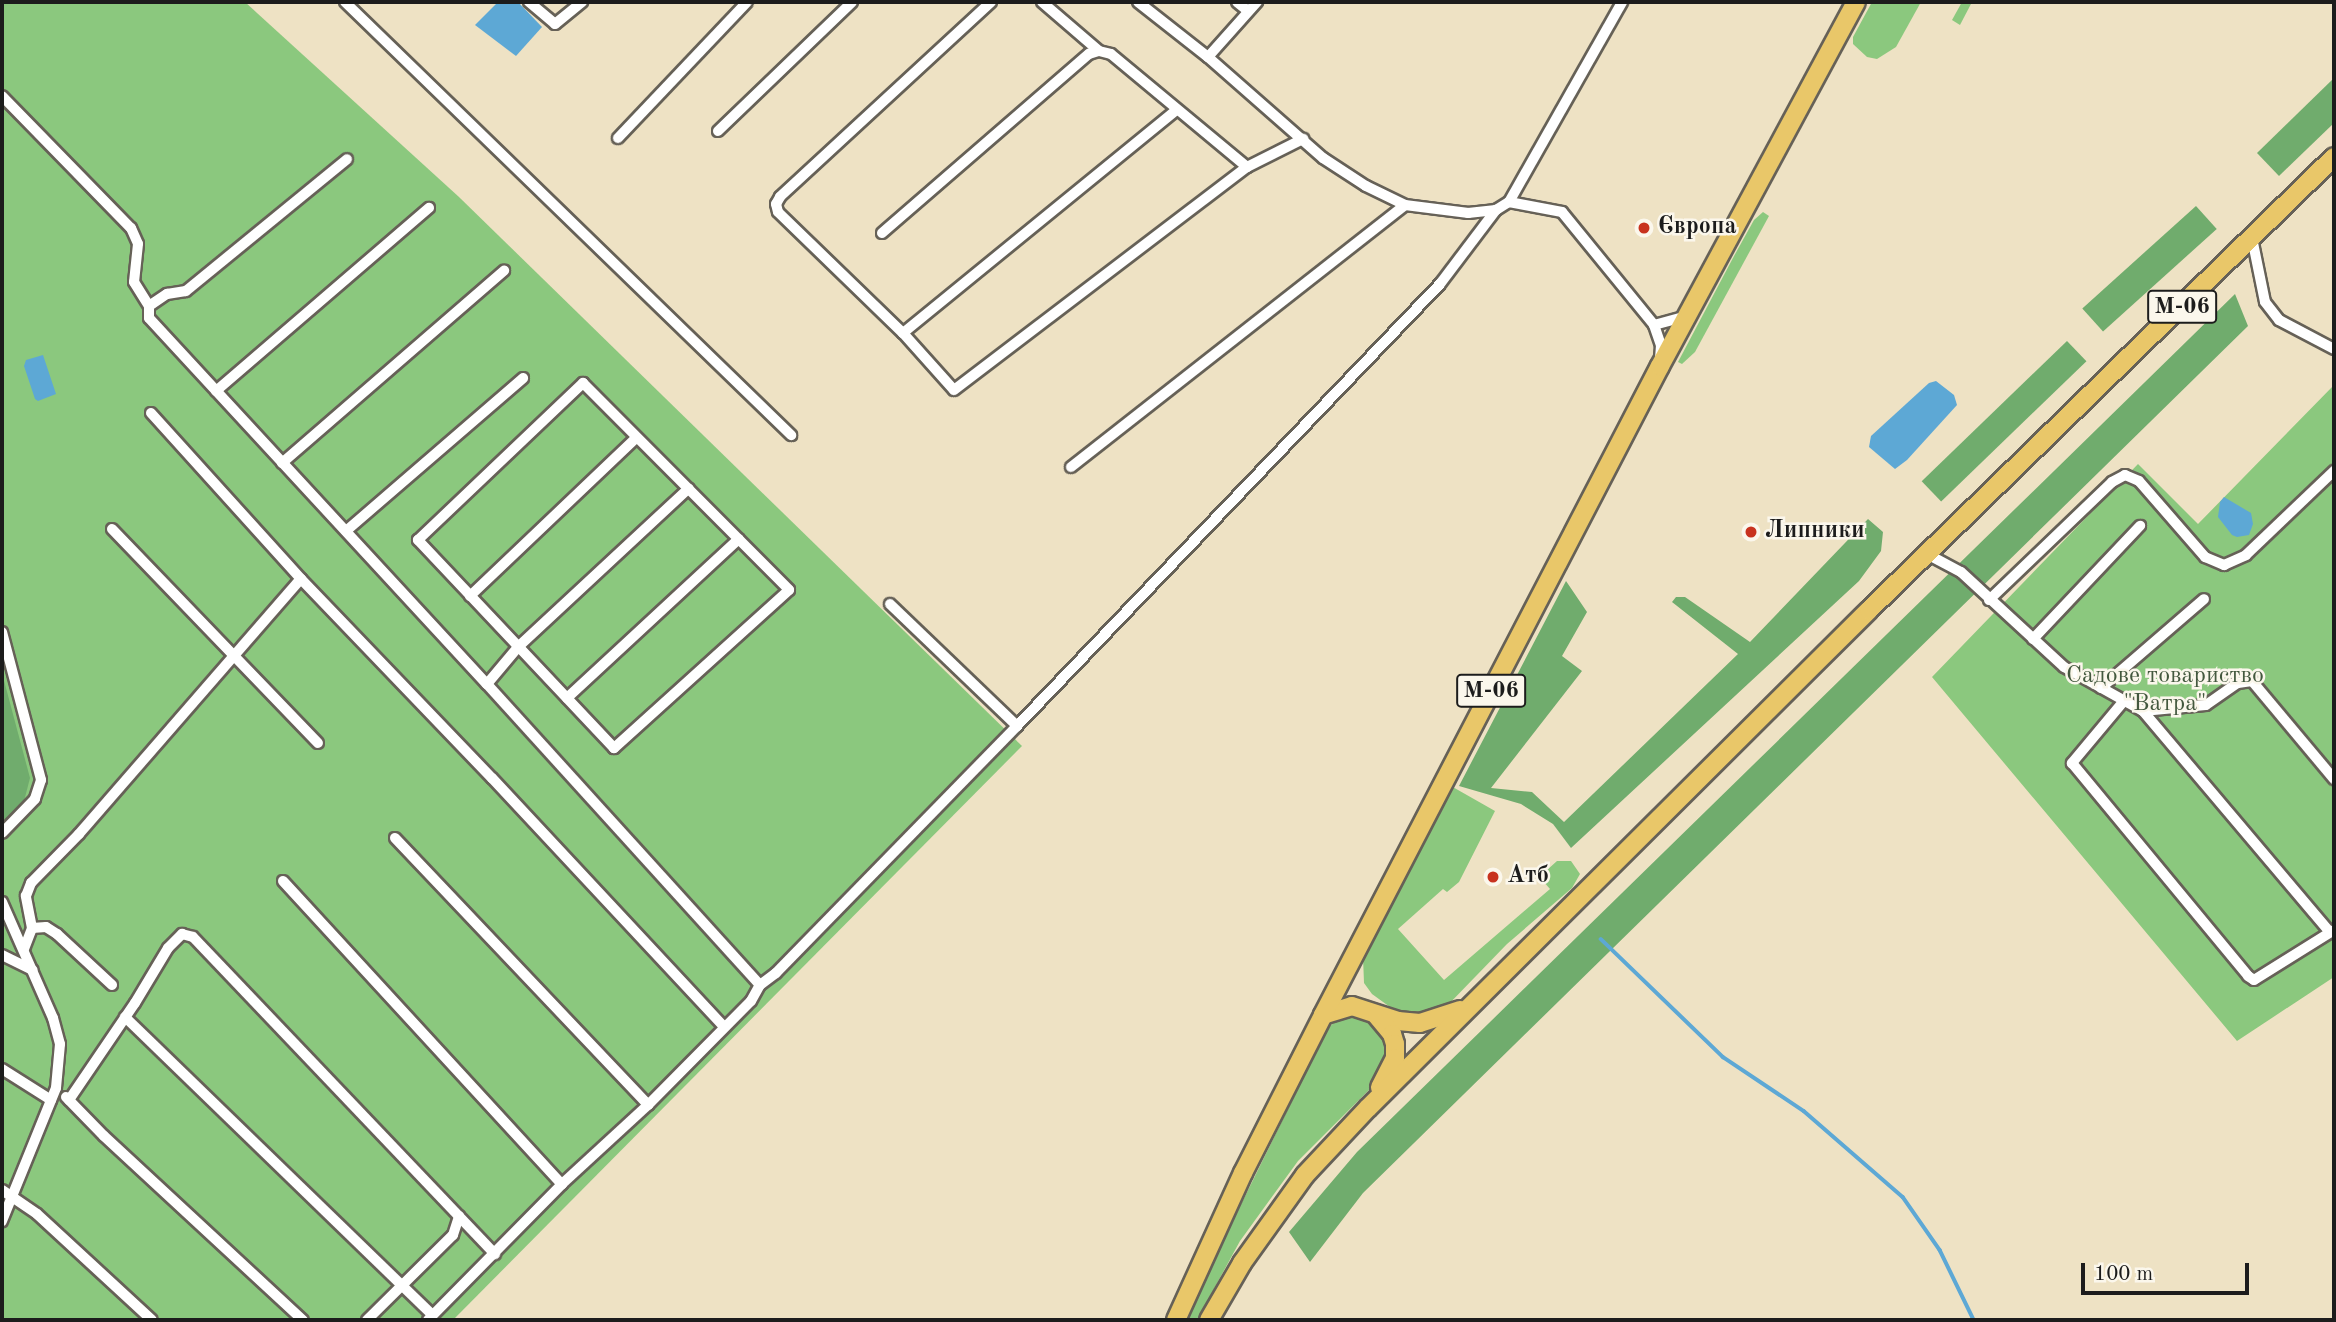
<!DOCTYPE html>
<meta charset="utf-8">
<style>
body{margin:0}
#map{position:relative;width:2336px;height:1322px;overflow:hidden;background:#eee2c4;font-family:"Old Standard TT",serif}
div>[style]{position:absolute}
.green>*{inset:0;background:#8bc87e}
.forest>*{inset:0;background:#70ac6d;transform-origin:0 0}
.water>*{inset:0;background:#5da8d5}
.stream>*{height:3.5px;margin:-1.75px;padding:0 1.75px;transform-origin:1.75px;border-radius:1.75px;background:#5da8d5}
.roads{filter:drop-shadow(2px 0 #666157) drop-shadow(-2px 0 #666157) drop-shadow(0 2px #666157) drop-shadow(0 -2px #666157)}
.minor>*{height:10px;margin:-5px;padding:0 5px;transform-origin:5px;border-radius:5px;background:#fff}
.trunk>*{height:18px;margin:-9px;padding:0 9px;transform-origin:9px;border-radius:9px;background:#e9c769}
.dots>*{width:19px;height:19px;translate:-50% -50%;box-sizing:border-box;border:4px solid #fbf7ec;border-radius:50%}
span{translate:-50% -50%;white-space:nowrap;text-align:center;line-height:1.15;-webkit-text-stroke:5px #fbf7ec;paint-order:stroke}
.shield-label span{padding:2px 5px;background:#fbf7ec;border:2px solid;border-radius:5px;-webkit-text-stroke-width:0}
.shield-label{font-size:23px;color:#1c1c1c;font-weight:700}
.poi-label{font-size:24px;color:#1c1c1c;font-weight:700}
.left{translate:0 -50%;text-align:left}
.park-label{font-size:24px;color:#43583e}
.frame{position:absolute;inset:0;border:4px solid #1c1c1c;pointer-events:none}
.scale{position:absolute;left:2081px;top:1263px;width:168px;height:32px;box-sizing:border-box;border:4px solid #1c1c1c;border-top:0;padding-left:9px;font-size:21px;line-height:24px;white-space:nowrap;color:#1c1c1c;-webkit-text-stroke:5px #fbf7ec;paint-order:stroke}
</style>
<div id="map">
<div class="green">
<i style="clip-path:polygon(2px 2px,245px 2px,459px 197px,1022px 746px,453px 1320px,2px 1320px)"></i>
<i style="clip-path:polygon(1872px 2px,1921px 2px,1896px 47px,1877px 59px,1867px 57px,1853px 44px,1853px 37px)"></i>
<i style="clip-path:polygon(1962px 2px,1972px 2px,1960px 25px,1952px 20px)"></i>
<i style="clip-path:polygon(1763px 212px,1769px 216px,1695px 352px,1682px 364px,1678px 362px,1734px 256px,1754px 220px)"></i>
<i style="clip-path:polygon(2334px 385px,2334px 977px,2237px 1041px,1932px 677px,2138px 464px,2198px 524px)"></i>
<i style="clip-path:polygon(1451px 786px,1495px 811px,1459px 882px,1447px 892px,1443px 889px,1398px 929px,1444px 980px,1550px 889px,1543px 881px,1550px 874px,1547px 870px,1557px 861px,1571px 861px,1580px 874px,1572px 888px,1507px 944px,1445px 1008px,1436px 1015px,1401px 1015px,1372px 994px,1364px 983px,1363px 957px)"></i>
<i style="clip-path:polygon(1358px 1016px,1370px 1019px,1390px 1045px,1380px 1079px,1298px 1161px,1240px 1241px,1197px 1320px,1184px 1320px,1328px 1028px,1336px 1021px)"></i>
</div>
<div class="forest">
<i style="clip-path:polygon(2334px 78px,2334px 123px,2279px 176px,2257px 153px)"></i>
<i style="left:2196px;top:206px;width:31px;height:153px;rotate:48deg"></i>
<i style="clip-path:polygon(2235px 294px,2248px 326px,1363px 1193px,1310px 1262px,1289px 1232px,1357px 1152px)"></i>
<i style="left:2067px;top:341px;width:28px;height:202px;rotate:46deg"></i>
<i style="clip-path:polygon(1868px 519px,1883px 532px,1881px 551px,1859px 581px,1571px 848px,1553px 824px,1521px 804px,1459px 786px,1566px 581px,1587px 612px,1562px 656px,1582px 671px,1491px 788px,1532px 792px,1564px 822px,1738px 654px,1672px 602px,1676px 597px,1685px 597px,1750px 642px)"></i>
<i style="clip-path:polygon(2px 673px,30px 778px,22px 809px,2px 831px)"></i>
</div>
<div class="water">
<i style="clip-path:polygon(498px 2px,518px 2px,542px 27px,516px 56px,475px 25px)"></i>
<i style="clip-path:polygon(43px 355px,56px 394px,38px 401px,35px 399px,24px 366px,26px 360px)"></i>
<i style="clip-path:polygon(1936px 381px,1954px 395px,1957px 405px,1907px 460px,1895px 469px,1869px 447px,1871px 436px,1929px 383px)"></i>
<i style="clip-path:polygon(2224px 497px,2251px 513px,2253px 524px,2249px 535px,2237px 537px,2232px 535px,2218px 517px,2220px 502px)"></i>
</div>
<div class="stream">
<i style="left:1601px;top:939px;width:170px;rotate:44deg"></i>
<i style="left:1723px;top:1057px;width:97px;rotate:33.7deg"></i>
<i style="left:1804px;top:1111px;width:131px;rotate:41deg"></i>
<i style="left:1903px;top:1197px;width:65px;rotate:55.1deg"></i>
<i style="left:1940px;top:1250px;width:78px;rotate:64.1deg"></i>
</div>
<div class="roads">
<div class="minor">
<i style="left:345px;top:2px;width:622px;rotate:44.15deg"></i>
<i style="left:529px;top:2px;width:34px;rotate:40deg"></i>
<i style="left:555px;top:24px;width:35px;rotate:-39deg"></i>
<i style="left:991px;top:2px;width:287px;rotate:137.3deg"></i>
<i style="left:780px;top:197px;width:8px;rotate:120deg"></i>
<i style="left:776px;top:204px;width:8px;rotate:76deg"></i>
<i style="left:778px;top:212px;width:174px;rotate:44.1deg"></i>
<i style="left:903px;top:333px;width:76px;rotate:48.2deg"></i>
<i style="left:954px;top:390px;width:368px;rotate:-37.3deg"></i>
<i style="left:1247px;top:167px;width:63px;rotate:-26.6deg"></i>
<i style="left:1042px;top:2px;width:75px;rotate:40.7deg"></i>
<i style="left:1138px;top:2px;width:89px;rotate:38.2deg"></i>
<i style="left:1208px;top:57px;width:153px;rotate:41.3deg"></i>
<i style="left:1323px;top:158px;width:51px;rotate:33.1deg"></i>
<i style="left:1366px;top:186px;width:43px;rotate:26deg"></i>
<i style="left:1405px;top:205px;width:64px;rotate:7.2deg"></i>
<i style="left:1468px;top:213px;width:28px;rotate:-6deg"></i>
<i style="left:1496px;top:210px;width:15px;rotate:-32deg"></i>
<i style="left:1509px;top:202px;width:54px;rotate:10.7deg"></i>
<i style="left:1562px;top:212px;width:146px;rotate:50.8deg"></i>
<i style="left:1654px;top:325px;width:21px;rotate:71deg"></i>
<i style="left:1661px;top:345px;width:15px;rotate:94deg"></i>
<i style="left:1237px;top:2px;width:14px;rotate:39deg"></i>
<i style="left:1208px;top:57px;width:74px;rotate:-48.3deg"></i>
<i style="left:2px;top:96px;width:185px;rotate:45.7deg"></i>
<i style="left:131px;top:228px;width:17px;rotate:66deg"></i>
<i style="left:138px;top:244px;width:38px;rotate:96deg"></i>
<i style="left:134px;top:282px;width:28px;rotate:58deg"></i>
<i style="left:149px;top:306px;width:12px;rotate:90deg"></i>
<i style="left:149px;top:318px;width:498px;rotate:47.3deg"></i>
<i style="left:487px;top:684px;width:406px;rotate:47.8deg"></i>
<i style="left:718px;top:131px;width:186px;rotate:-43.9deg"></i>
<i style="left:618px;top:138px;width:187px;rotate:-46.5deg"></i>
<i style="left:1509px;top:202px;width:230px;rotate:-60.5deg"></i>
<i style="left:882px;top:233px;width:274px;rotate:-40.9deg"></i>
<i style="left:1089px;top:54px;width:10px;rotate:-17deg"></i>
<i style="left:1099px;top:51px;width:12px;rotate:14deg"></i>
<i style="left:1111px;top:54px;width:177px;rotate:39.7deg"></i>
<i style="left:2252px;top:238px;width:65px;rotate:78.5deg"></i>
<i style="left:2265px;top:302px;width:23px;rotate:52deg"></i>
<i style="left:2279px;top:320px;width:62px;rotate:27.8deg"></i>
<i style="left:149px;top:306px;width:22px;rotate:-34deg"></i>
<i style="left:167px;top:294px;width:19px;rotate:-9deg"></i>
<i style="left:186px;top:291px;width:208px;rotate:-39.3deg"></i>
<i style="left:1654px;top:325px;width:34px;rotate:-15deg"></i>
<i style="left:903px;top:333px;width:353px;rotate:-39.2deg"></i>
<i style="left:583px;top:383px;width:292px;rotate:45.1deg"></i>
<i style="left:789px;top:590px;width:236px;rotate:137.9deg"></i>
<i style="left:614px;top:748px;width:286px;rotate:-133.3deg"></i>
<i style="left:418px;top:540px;width:228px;rotate:-43.6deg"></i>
<i style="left:216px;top:391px;width:281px;rotate:-40.7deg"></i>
<i style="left:151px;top:413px;width:224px;rotate:47.9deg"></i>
<i style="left:301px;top:579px;width:276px;rotate:46.2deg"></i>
<i style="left:492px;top:778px;width:340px;rotate:47deg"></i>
<i style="left:282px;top:463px;width:294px;rotate:-40.9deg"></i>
<i style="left:1071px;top:467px;width:424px;rotate:-38.1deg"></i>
<i style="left:112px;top:529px;width:297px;rotate:46.1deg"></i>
<i style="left:346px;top:531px;width:234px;rotate:-40.8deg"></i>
<i style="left:1927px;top:554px;width:38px;rotate:28deg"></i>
<i style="left:1961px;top:572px;width:140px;rotate:42.7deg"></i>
<i style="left:2064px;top:667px;width:90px;rotate:29.1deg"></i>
<i style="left:2143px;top:711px;width:63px;rotate:-5.4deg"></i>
<i style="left:2206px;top:705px;width:39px;rotate:-35deg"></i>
<i style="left:2238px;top:683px;width:14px;rotate:-8deg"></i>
<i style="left:2252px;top:681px;width:128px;rotate:50.1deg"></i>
<i style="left:470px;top:596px;width:229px;rotate:-43.6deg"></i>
<i style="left:1989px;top:600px;width:170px;rotate:-43.8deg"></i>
<i style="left:2112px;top:482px;width:15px;rotate:-28deg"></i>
<i style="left:2125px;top:475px;width:15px;rotate:23deg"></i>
<i style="left:2139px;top:481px;width:101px;rotate:49deg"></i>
<i style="left:2205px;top:557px;width:21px;rotate:23deg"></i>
<i style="left:2224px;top:565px;width:24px;rotate:-24deg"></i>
<i style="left:2246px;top:555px;width:122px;rotate:-43.7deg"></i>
<i style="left:890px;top:604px;width:176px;rotate:43.8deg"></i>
<i style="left:2px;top:632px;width:153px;rotate:75.2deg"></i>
<i style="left:41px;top:780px;width:20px;rotate:108deg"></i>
<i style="left:35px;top:799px;width:47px;rotate:134.1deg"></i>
<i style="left:2033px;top:639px;width:156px;rotate:-46.6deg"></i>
<i style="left:487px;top:684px;width:48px;rotate:-50deg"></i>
<i style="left:518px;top:647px;width:233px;rotate:-42.9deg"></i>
<i style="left:2101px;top:688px;width:136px;rotate:-40.8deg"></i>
<i style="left:567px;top:698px;width:234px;rotate:-42.8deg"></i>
<i style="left:2123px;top:702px;width:80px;rotate:129.9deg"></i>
<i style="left:2072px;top:763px;width:276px;rotate:50.4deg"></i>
<i style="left:2248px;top:976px;width:7px;rotate:34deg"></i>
<i style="left:2254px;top:980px;width:94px;rotate:-32deg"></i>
<i style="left:2143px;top:711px;width:289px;rotate:49.8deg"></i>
<i style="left:395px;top:838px;width:368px;rotate:46.5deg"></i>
<i style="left:283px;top:881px;width:412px;rotate:47.4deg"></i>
<i style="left:2px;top:902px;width:127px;rotate:66.3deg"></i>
<i style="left:53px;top:1018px;width:27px;rotate:75deg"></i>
<i style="left:60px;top:1044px;width:44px;rotate:95.2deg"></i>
<i style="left:56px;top:1088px;width:144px;rotate:112.1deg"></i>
<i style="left:32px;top:928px;width:14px;rotate:-4deg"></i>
<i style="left:46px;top:927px;width:13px;rotate:32deg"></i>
<i style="left:57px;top:934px;width:75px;rotate:42.8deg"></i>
<i style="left:24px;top:949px;width:22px;rotate:-69deg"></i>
<i style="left:32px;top:928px;width:33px;rotate:-101deg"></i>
<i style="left:26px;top:896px;width:14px;rotate:-69deg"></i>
<i style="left:31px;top:883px;width:69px;rotate:-45.6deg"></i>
<i style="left:79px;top:834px;width:338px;rotate:-49deg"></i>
<i style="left:2px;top:955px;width:34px;rotate:26deg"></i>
<i style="left:125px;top:1017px;width:428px;rotate:44.1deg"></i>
<i style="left:2px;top:1069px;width:58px;rotate:32.3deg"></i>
<i style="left:66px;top:1097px;width:54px;rotate:45.7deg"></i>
<i style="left:104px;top:1136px;width:271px;rotate:42.8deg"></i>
<i style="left:69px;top:1100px;width:117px;rotate:-55.8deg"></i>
<i style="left:135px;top:1003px;width:64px;rotate:-59deg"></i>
<i style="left:168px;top:948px;width:20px;rotate:-45deg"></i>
<i style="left:182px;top:934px;width:11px;rotate:15deg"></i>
<i style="left:193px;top:937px;width:438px;rotate:46.4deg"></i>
<i style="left:2px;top:1190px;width:42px;rotate:34.4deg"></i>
<i style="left:37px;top:1214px;width:156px;rotate:42.7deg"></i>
<i style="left:367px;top:1320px;width:121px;rotate:-44.7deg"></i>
<i style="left:453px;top:1235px;width:20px;rotate:-72deg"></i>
<i style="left:428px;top:1320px;width:191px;rotate:-45.4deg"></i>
<i style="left:562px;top:1184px;width:117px;rotate:-42.6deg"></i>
<i style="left:648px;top:1105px;width:146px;rotate:-45.3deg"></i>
<i style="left:751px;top:1001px;width:18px;rotate:-61deg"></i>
<i style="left:760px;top:985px;width:20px;rotate:-37deg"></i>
<i style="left:776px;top:973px;width:345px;rotate:-45.7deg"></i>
<i style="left:1017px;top:726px;width:612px;rotate:-46.26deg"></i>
<i style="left:1440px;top:284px;width:93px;rotate:-52.9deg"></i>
</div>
<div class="trunk">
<i style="left:1323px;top:1015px;width:30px;rotate:-17deg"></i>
<i style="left:1352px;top:1006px;width:48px;rotate:18.1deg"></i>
<i style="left:1398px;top:1021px;width:22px;rotate:5deg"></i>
<i style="left:1420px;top:1023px;width:42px;rotate:-18deg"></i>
<i style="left:1377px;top:1016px;width:23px;rotate:50deg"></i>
<i style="left:1392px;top:1034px;width:10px;rotate:73deg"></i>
<i style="left:1395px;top:1044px;width:14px;rotate:90deg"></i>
<i style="left:1395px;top:1058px;width:33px;rotate:117deg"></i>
<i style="left:1176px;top:1320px;width:162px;rotate:-65.5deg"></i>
<i style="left:1243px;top:1173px;width:177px;rotate:-63.1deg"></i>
<i style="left:1323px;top:1015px;width:731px;rotate:-62.56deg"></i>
<i style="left:1660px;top:366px;width:413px;rotate:-61.7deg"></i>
<i style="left:1209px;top:1320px;width:66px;rotate:-59.9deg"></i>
<i style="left:1242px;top:1263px;width:108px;rotate:-54.4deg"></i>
<i style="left:1305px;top:1175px;width:92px;rotate:-46.8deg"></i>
<i style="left:1368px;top:1108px;width:706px;rotate:-44.83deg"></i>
<i style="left:1869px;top:610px;width:649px;rotate:-44.25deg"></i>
</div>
</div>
<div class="dots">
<i style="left:1644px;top:228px;background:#c8321e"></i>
<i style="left:1751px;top:532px;background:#c8321e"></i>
<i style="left:1493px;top:877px;background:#c8321e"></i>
</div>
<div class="shield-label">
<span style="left:2182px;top:307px">М-06</span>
<span style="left:1491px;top:691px">М-06</span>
</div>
<div class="poi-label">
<span class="left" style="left:1658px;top:228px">Європа</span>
<span class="left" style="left:1765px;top:532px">Липники</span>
<span class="left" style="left:1507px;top:877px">Атб</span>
</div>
<div class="park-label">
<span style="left:2165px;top:691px">Садове товариство<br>"Ватра"</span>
</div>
<div class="frame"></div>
<div class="scale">100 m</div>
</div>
